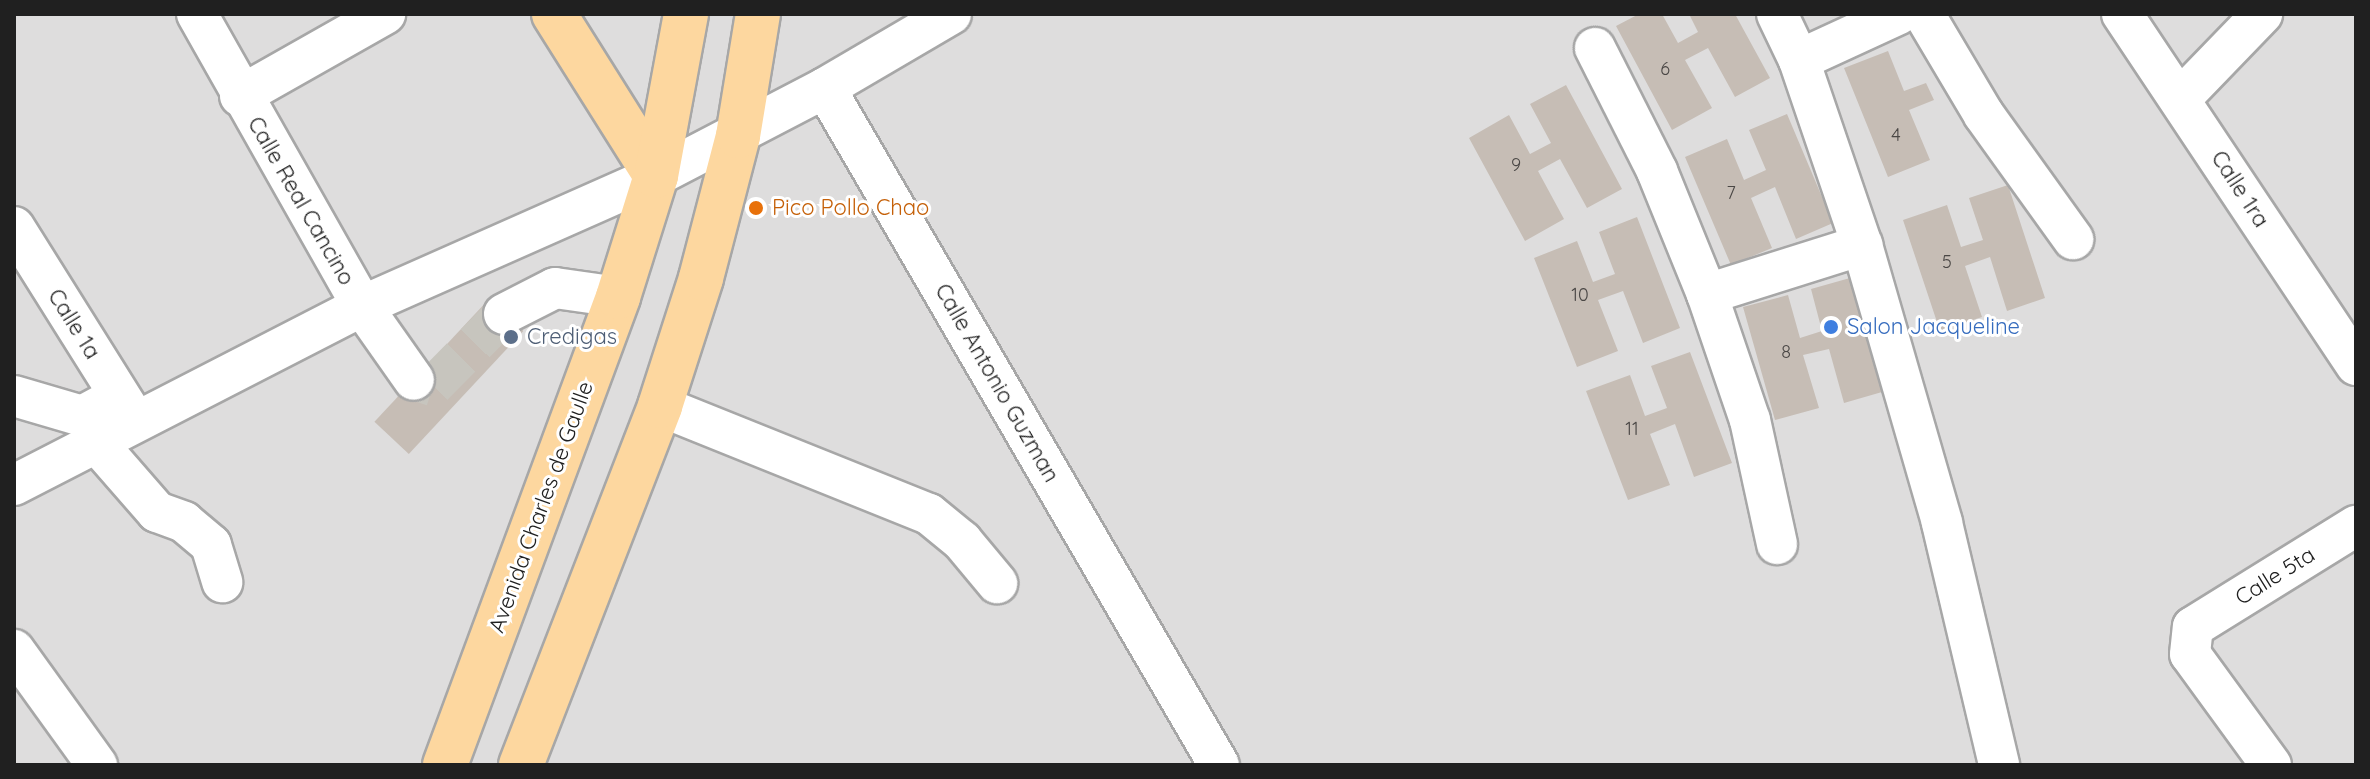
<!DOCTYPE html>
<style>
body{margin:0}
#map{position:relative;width:2370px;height:779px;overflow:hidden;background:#f1eee6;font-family:Quicksand,sans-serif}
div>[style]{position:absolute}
.residential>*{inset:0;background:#dedddd;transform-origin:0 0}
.building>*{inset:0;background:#c6bdb5;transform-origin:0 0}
.minor-tunnel>*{height:40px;margin-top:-20px;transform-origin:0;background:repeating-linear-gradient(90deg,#c7c5be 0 40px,transparent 0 60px)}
.roads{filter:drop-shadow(2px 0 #a7a7a7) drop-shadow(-2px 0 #a7a7a7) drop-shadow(0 2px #a7a7a7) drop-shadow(0 -2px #a7a7a7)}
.minor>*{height:40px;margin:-20px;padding:0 20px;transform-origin:20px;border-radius:20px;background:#fff}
.major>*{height:44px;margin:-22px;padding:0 22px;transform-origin:22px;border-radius:22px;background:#fdd79f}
.dots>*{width:22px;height:22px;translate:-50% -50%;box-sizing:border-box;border:4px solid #fff;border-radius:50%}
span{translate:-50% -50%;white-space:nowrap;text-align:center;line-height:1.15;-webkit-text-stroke:6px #fff;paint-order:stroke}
.number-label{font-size:18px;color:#4a4745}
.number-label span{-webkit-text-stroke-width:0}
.street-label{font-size:22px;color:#202020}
.food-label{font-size:22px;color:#c56008}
.left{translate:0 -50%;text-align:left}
.shop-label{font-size:22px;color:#366cbe}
.service-label{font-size:22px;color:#4e5e75}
.frame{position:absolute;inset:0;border:16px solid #202020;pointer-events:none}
</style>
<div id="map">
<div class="residential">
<i style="left:14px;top:14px;width:2342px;height:751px"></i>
</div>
<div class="building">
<i style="clip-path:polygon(1639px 14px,1662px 14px,1678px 43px,1698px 32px,1689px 14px,1735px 14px,1770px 78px,1735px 97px,1708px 48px,1685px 60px,1712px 108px,1672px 130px,1616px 26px)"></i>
<i style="clip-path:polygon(1888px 51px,1904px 91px,1926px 83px,1934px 100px,1909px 110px,1930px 160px,1888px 177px,1844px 68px)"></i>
<i style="clip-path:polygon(1566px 85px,1622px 189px,1587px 208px,1560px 159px,1538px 171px,1564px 219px,1525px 241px,1469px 138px,1509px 115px,1530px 154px,1551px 143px,1530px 104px)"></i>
<i style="clip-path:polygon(1787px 114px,1833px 223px,1796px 239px,1775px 187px,1751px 198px,1772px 248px,1731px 265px,1685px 157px,1727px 139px,1744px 180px,1766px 170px,1749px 130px)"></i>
<i style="clip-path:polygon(2008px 185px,2045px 298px,2007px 311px,1990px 257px,1965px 266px,1982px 317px,1940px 331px,1903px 220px,1947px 205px,1961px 247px,1983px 240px,1969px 198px)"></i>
<i style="clip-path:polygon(1637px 217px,1680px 328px,1643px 343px,1623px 291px,1598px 300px,1618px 351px,1577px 367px,1534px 258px,1577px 241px,1593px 282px,1615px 274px,1599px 232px)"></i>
<i style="clip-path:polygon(1850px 278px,1882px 392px,1844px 403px,1829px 349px,1803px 355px,1819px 408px,1775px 420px,1743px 307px,1788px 295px,1800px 338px,1822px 331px,1811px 289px)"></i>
<i style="left:489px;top:299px;width:47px;height:168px;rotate:43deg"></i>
<i style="clip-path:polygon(1690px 352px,1732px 463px,1694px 477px,1675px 424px,1650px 434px,1670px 485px,1628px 500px,1586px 391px,1630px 375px,1645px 416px,1667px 408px,1651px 366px)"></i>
</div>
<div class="minor-tunnel">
<i style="left:414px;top:380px;width:20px;rotate:18deg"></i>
<i style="left:433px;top:386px;width:101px;rotate:-45.4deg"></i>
</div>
<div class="roads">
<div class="minor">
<i style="left:197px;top:14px;width:335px;rotate:60.5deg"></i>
<i style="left:362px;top:306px;width:90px;rotate:54.9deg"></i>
<i style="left:1777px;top:14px;width:51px;rotate:64.4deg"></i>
<i style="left:1799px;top:60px;width:195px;rotate:71.2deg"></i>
<i style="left:1862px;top:245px;width:289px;rotate:73.9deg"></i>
<i style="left:1942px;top:523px;width:249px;rotate:76.7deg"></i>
<i style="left:1924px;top:14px;width:117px;rotate:59.3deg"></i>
<i style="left:1984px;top:115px;width:153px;rotate:54.3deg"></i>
<i style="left:2122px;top:14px;width:422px;rotate:56.3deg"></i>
<i style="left:1595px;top:48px;width:138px;rotate:63.2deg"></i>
<i style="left:1657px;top:171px;width:133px;rotate:67.9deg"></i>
<i style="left:1707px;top:294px;width:133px;rotate:71.2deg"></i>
<i style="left:1750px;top:420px;width:127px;rotate:77.7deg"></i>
<i style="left:1799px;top:60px;width:110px;rotate:-24.7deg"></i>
<i style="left:825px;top:88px;width:146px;rotate:-30.4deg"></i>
<i style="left:240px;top:96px;width:167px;rotate:-29.5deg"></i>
<i style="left:2181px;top:98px;width:117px;rotate:-46deg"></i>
<i style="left:14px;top:227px;width:228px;rotate:57.9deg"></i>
<i style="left:1707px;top:294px;width:163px;rotate:-17.5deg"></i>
<i style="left:504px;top:314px;width:57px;rotate:-27deg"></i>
<i style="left:555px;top:288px;width:64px;rotate:8.1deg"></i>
<i style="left:14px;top:396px;width:71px;rotate:16.4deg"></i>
<i style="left:82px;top:416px;width:42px;rotate:-28.4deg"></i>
<i style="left:660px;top:406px;width:290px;rotate:21.9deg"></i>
<i style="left:929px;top:514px;width:43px;rotate:39.3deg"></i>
<i style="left:962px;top:541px;width:55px;rotate:50.2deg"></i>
<i style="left:95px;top:441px;width:94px;rotate:48.9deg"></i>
<i style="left:157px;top:512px;width:29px;rotate:20deg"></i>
<i style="left:184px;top:522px;width:35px;rotate:40deg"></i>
<i style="left:211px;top:545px;width:39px;rotate:73deg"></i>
<i style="left:14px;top:485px;width:391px;rotate:-27.2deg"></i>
<i style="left:362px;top:306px;width:321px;rotate:-23.9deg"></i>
<i style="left:656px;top:176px;width:191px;rotate:-27.5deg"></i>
<i style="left:825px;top:88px;width:783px;rotate:59.8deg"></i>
<i style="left:14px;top:650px;width:142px;rotate:54.2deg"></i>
<i style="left:2271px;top:765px;width:137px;rotate:-126.1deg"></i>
<i style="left:2190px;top:654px;width:27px;rotate:-84deg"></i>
<i style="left:2193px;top:627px;width:192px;rotate:-31.8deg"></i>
</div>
<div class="major">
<i style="left:554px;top:14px;width:191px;rotate:57.8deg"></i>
<i style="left:445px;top:765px;width:499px;rotate:-69.7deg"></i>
<i style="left:618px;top:297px;width:127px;rotate:-72.6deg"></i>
<i style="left:656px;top:176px;width:165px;rotate:-79.5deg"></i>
<i style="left:521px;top:765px;width:385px;rotate:-68.8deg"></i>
<i style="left:660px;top:406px;width:134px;rotate:-72.2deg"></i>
<i style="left:701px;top:278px;width:147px;rotate:-75.4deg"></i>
<i style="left:738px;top:136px;width:124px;rotate:-80.7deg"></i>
</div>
</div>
<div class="dots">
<i style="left:756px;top:208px;background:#e8710a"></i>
<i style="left:1831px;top:327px;background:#3f7fe0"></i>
<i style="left:511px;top:337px;background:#5c6f8a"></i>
</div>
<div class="number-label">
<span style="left:1665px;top:69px">6</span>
<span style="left:1896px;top:135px">4</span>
<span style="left:1516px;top:165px">9</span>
<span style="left:1731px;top:193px">7</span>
<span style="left:1947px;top:262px">5</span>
<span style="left:1580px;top:295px">10</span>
<span style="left:1786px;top:352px">8</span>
<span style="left:1632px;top:429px">11</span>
</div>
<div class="street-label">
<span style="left:2240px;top:189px;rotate:57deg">Calle 1ra</span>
<span style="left:301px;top:201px;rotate:60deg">Calle Real Cancino</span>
<span style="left:74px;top:324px;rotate:58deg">Calle 1a</span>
<span style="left:997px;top:383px;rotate:60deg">Calle Antonio Guzman</span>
<span style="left:541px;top:507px;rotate:-70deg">Avenida Charles de Gaulle</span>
<span style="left:2275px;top:576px;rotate:-32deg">Calle 5ta</span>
</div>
<div class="food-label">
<span class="left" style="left:772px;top:208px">Pico Pollo Chao</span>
</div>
<div class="shop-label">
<span class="left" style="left:1847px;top:327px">Salon Jacqueline</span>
</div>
<div class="service-label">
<span class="left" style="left:527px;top:337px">Credigas</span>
</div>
<div class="frame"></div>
</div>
